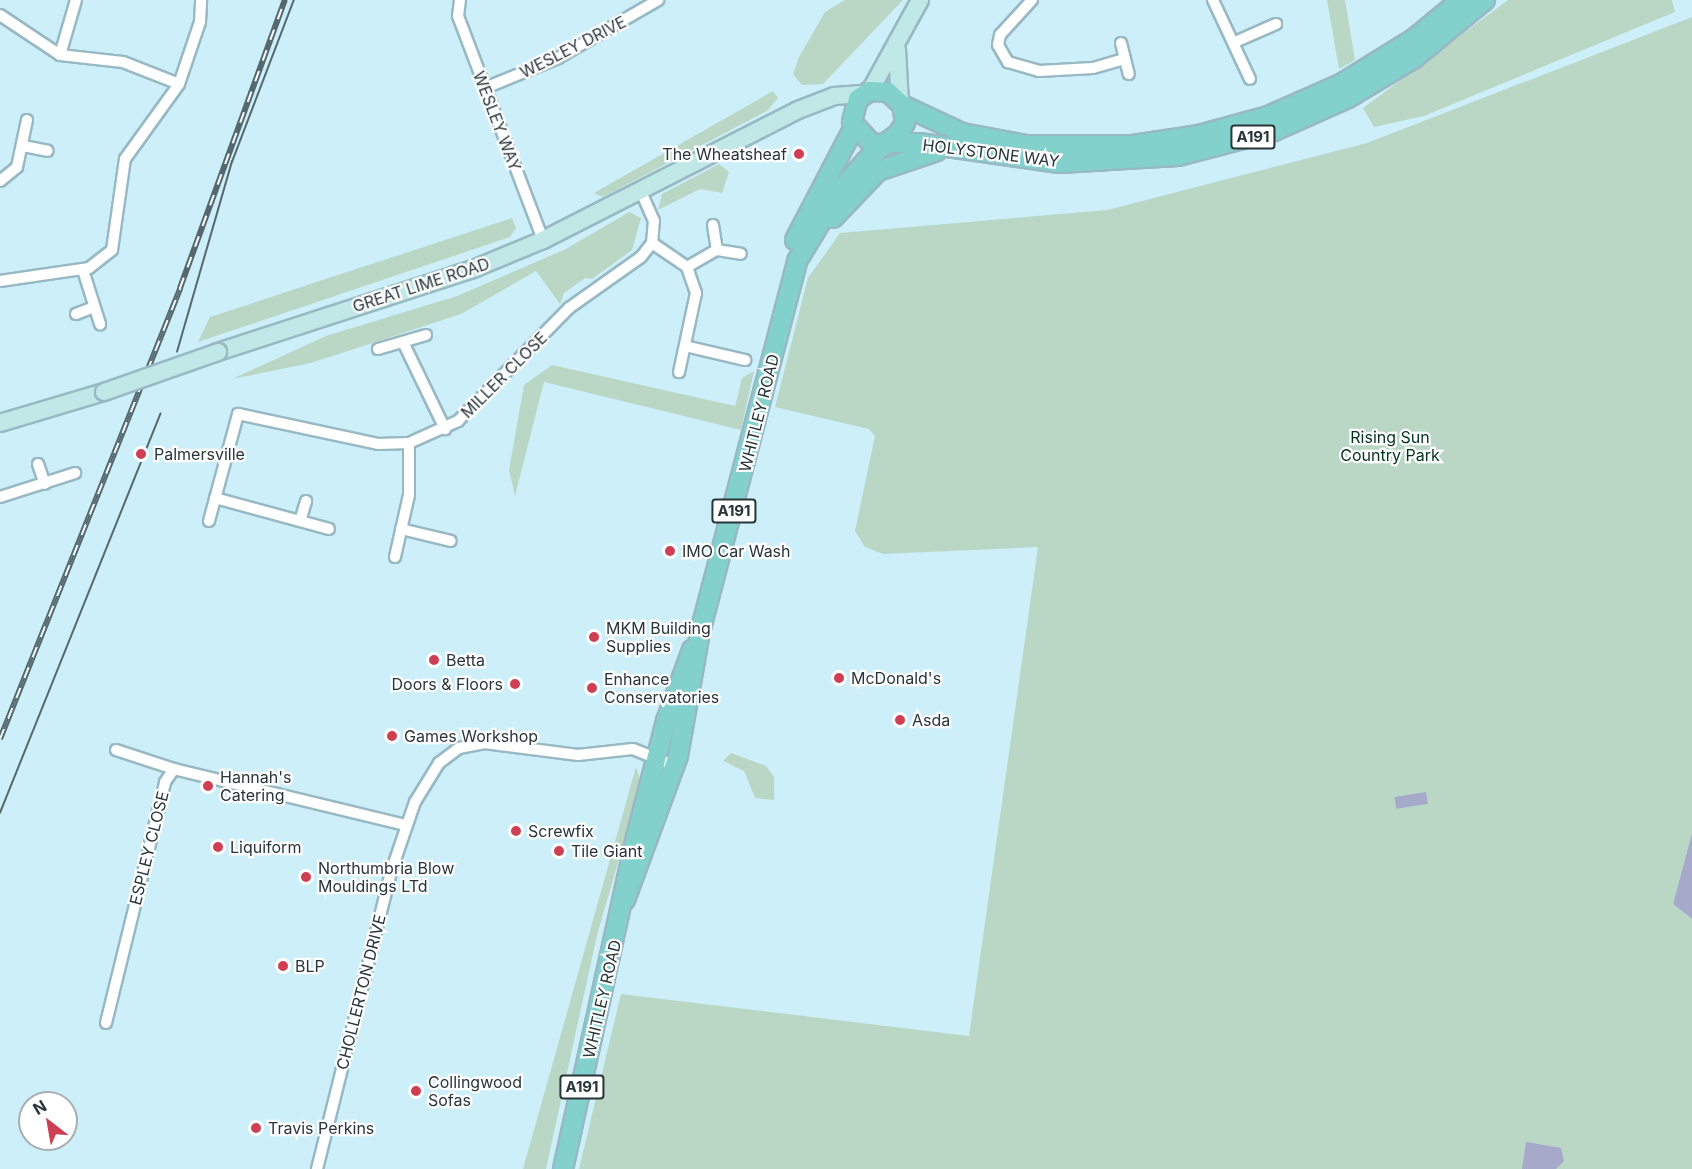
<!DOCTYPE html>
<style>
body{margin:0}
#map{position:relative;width:1692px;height:1169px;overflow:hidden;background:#cdeffa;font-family:Inter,sans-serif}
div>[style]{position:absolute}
.green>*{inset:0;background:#bad7c5}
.water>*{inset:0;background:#a7a9cb;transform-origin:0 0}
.roads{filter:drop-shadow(2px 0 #98b9c4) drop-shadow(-2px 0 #98b9c4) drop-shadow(0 2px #98b9c4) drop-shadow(0 -2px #98b9c4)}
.street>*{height:10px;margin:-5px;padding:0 5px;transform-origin:5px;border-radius:5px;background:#fff}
.secondary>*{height:16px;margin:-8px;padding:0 8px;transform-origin:8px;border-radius:8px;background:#c0e8e6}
.primary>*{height:18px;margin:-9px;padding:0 9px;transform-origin:9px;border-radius:9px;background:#82d1cd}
.tram>*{height:1.5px;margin:-0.75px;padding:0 0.75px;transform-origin:0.75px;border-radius:0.75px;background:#55686e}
.rail>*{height:6px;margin-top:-3px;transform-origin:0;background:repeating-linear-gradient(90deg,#fff 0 11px,#55686e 0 22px);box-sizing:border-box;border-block:2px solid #55686e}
.bridges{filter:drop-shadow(2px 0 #98b9c4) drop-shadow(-2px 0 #98b9c4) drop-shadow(0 2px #98b9c4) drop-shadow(0 -2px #98b9c4)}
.secondary-bridge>*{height:16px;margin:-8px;padding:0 8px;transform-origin:8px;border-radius:8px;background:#c0e8e6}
.dots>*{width:16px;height:16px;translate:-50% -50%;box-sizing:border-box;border:3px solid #fff;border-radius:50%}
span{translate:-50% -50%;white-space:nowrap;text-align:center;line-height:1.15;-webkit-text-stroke:4.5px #fff;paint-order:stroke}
.shield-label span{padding:2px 4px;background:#fff;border:2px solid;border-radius:4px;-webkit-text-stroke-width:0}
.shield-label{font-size:15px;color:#283539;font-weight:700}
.street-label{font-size:16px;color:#283539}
.poi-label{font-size:16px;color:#283539}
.right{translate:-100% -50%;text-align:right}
.left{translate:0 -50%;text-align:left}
.park-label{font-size:16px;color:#03321d}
.north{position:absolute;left:18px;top:1091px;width:60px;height:60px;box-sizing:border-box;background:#fff;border:2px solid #a9aeb0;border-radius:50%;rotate:329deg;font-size:16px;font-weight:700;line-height:24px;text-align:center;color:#283539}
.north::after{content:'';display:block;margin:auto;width:21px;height:27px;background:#cf3f54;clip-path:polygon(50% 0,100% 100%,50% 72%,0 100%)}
</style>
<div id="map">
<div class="green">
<i style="clip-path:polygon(845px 0,903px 0,823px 84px,802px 85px,793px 74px,799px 57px,825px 12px)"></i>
<i style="clip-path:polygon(1327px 0,1345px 0,1355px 60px,1339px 69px)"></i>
<i style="clip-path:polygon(1508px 0,1672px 0,1675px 12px,1424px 116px,1374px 127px,1363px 108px)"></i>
<i style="clip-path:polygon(1692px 17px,1692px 833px,1673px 904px,1692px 919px,1692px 1169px,579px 1169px,621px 994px,969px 1036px,1038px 547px,883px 554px,865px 547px,855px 531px,875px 436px,869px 429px,775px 407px,808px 278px,840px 233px,1107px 210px,1367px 143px)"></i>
<i style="clip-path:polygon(773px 91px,778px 98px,767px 111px,603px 197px,594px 193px)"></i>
<i style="clip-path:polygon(719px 164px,729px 172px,722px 193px,700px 189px,658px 210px,662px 194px)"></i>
<i style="clip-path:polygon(629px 212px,641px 218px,632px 250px,592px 279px,585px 278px,564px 293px,560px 304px,536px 271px,461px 314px,311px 363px,232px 379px,326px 336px,457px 296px,566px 249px)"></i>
<i style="clip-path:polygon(512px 218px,516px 228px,510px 237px,198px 342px,210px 317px)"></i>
<i style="clip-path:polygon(552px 365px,735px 406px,742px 378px,754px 371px,741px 430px,544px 382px,515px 496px,509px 470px,524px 385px)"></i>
<i style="clip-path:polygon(731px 753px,766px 766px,774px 777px,774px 800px,755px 798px,744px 771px,723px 761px)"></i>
<i style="clip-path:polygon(636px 767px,641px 783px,597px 935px,546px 1169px,523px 1169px)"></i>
</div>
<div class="water">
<i style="left:1426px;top:792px;width:12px;height:32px;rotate:81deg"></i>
<i style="clip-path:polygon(1692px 833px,1692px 919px,1673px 904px)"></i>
<i style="clip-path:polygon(1526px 1142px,1561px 1148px,1564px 1161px,1556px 1169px,1522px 1169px)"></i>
</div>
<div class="roads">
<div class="street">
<i style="left:460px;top:0;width:16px;rotate:97deg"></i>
<i style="left:458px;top:16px;width:240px;rotate:69.2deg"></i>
<i style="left:1032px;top:0;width:47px;rotate:132.4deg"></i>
<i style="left:1000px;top:35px;width:10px;rotate:101deg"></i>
<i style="left:998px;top:45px;width:20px;rotate:60deg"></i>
<i style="left:1008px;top:62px;width:32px;rotate:16deg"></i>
<i style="left:1039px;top:71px;width:54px;rotate:-3.2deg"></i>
<i style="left:1093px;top:68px;width:33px;rotate:-16deg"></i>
<i style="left:1213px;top:0;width:87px;rotate:64.9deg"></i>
<i style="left:0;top:15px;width:72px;rotate:33.7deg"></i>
<i style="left:60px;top:55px;width:63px;rotate:6.3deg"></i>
<i style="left:123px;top:62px;width:60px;rotate:21.4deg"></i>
<i style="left:1235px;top:42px;width:45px;rotate:-23.7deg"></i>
<i style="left:1121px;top:43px;width:32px;rotate:76deg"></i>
<i style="left:60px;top:55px;width:57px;rotate:-73.8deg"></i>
<i style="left:485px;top:88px;width:79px;rotate:-22.3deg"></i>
<i style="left:558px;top:58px;width:116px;rotate:-30.1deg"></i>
<i style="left:23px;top:146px;width:25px;rotate:11deg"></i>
<i style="left:0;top:181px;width:22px;rotate:-39deg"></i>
<i style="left:17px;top:167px;width:48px;rotate:-78deg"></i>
<i style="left:713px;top:225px;width:25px;rotate:81deg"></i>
<i style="left:717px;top:250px;width:24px;rotate:9deg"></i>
<i style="left:652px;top:243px;width:42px;rotate:34.4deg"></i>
<i style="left:687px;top:267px;width:28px;rotate:71deg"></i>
<i style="left:696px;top:293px;width:81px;rotate:102.1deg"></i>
<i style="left:687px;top:267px;width:34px;rotate:-30deg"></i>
<i style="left:83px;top:270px;width:57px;rotate:72.5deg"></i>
<i style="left:0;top:281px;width:90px;rotate:-8.3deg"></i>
<i style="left:89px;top:268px;width:29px;rotate:-38deg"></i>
<i style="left:112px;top:250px;width:92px;rotate:-81.9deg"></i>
<i style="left:125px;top:159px;width:92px;rotate:-54.2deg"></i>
<i style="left:179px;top:84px;width:65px;rotate:-71.3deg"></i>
<i style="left:200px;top:22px;width:22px;rotate:-87deg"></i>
<i style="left:76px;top:314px;width:19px;rotate:-21deg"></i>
<i style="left:403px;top:342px;width:97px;rotate:64.2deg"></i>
<i style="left:685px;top:346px;width:62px;rotate:13.1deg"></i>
<i style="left:378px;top:349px;width:50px;rotate:-16.3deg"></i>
<i style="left:38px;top:464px;width:21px;rotate:71deg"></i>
<i style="left:0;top:497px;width:79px;rotate:-17.7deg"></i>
<i style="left:215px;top:498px;width:118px;rotate:15.2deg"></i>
<i style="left:209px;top:521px;width:111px;rotate:-74.8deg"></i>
<i style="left:238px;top:414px;width:143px;rotate:12.1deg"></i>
<i style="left:378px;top:444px;width:31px;rotate:-2deg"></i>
<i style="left:409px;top:443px;width:54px;rotate:-24.2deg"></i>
<i style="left:458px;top:421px;width:158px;rotate:-45.5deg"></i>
<i style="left:569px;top:308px;width:88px;rotate:-35.3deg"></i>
<i style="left:641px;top:257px;width:18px;rotate:-52deg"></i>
<i style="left:652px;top:243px;width:22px;rotate:-85deg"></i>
<i style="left:654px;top:221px;width:32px;rotate:-114deg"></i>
<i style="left:300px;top:521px;width:21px;rotate:-73deg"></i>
<i style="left:401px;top:529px;width:51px;rotate:13.5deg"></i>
<i style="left:395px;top:557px;width:64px;rotate:-77.3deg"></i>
<i style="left:409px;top:495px;width:52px;rotate:-90deg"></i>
<i style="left:116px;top:750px;width:61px;rotate:18.1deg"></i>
<i style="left:106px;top:1023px;width:248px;rotate:-76.2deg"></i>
<i style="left:165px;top:782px;width:16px;rotate:-55deg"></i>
<i style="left:174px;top:769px;width:239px;rotate:13.6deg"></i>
<i style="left:317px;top:1169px;width:309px;rotate:-76deg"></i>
<i style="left:392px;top:869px;width:71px;rotate:-71.1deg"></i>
<i style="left:415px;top:802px;width:46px;rotate:-58.4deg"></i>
<i style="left:439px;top:763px;width:25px;rotate:-37deg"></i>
<i style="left:459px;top:748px;width:25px;rotate:-11deg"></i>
<i style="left:484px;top:743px;width:95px;rotate:7.3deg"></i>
<i style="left:578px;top:755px;width:55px;rotate:-6.2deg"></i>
<i style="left:633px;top:749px;width:45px;rotate:22deg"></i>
</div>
<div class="secondary">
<i style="left:897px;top:49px;width:53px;rotate:86.8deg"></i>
<i style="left:870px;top:91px;width:104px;rotate:-61.2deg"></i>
<i style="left:218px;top:352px;width:268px;rotate:-18deg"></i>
<i style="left:473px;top:269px;width:76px;rotate:-22.5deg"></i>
<i style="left:543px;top:240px;width:286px;rotate:-27deg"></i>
<i style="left:798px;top:110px;width:39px;rotate:-21deg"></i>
<i style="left:834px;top:96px;width:28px;rotate:-4deg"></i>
<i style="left:0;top:423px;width:109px;rotate:-16.6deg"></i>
</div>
<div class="primary">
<i style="left:902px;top:105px;width:66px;rotate:25deg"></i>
<i style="left:962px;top:133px;width:66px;rotate:10.5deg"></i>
<i style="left:1027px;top:145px;width:106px"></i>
<i style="left:1133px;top:145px;width:67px;rotate:-8.6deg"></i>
<i style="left:1199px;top:135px;width:72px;rotate:-15.4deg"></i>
<i style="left:1268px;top:116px;width:80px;rotate:-23.7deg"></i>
<i style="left:1341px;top:84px;width:87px;rotate:-31.9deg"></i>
<i style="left:1415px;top:38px;width:60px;rotate:-39.6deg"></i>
<i style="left:833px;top:218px;width:65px;rotate:-46.2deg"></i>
<i style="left:878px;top:171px;width:62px;rotate:-18.7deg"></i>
<i style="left:795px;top:240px;width:127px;rotate:-62.4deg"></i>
<i style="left:625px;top:900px;width:153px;rotate:-69.8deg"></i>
<i style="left:678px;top:756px;width:126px;rotate:-79.9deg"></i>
<i style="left:700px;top:632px;width:383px;rotate:-75.3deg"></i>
<i style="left:797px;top:261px;width:83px;rotate:-58.8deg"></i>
<i style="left:840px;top:190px;width:39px;rotate:-48deg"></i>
<i style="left:866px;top:161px;width:27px;rotate:-42deg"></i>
<i style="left:886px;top:143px;width:15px;rotate:-37deg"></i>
<i style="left:898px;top:134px;width:13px;rotate:-58deg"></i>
<i style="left:905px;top:123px;width:18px;rotate:-99deg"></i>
<i style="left:902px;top:105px;width:19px;rotate:-137deg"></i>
<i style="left:888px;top:92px;width:18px;rotate:-177deg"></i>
<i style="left:870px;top:91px;width:14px;rotate:146deg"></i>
<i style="left:858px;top:99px;width:24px;rotate:105deg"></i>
<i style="left:852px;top:122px;width:30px;rotate:48deg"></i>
<i style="left:872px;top:144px;width:6px"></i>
<i style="left:878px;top:144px;width:8px;rotate:-7deg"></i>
<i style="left:886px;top:143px;width:33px"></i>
<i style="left:919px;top:143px;width:142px;rotate:8.1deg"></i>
<i style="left:1060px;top:163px;width:118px;rotate:-3.4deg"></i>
<i style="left:1178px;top:156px;width:99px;rotate:-14.6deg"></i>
<i style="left:1274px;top:131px;width:81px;rotate:-24deg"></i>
<i style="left:1348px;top:98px;width:76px;rotate:-31deg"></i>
<i style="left:1413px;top:59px;width:93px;rotate:-39.3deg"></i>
<i style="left:563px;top:1169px;width:340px;rotate:-77.6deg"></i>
<i style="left:636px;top:837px;width:120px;rotate:-75.5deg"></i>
<i style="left:666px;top:721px;width:76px;rotate:-69.9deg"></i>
</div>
</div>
<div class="tram">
<i style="left:177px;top:352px;width:198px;rotate:-73.9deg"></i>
<i style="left:232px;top:162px;width:173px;rotate:-69.1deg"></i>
<i style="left:0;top:813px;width:430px;rotate:-68.1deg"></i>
</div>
<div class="rail">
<i style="left:0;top:739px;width:486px;rotate:-68.2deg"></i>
<i style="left:180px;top:288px;width:307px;rotate:-70deg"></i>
</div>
<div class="bridges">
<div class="secondary-bridge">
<i style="left:104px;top:392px;width:121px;rotate:-19.3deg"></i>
</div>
</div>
<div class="dots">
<i style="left:799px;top:154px;background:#cf3f54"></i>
<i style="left:141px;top:454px;background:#cf3f54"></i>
<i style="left:670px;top:551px;background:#cf3f54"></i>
<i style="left:594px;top:637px;background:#cf3f54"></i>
<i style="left:434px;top:660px;background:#cf3f54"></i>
<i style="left:839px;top:678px;background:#cf3f54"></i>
<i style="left:515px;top:684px;background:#cf3f54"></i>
<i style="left:592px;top:688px;background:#cf3f54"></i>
<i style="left:900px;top:720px;background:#cf3f54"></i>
<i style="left:392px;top:736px;background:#cf3f54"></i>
<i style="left:208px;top:786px;background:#cf3f54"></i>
<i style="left:516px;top:831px;background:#cf3f54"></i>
<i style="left:218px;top:847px;background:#cf3f54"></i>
<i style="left:559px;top:851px;background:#cf3f54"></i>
<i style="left:306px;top:877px;background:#cf3f54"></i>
<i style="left:283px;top:966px;background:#cf3f54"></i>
<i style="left:416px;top:1091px;background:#cf3f54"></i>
<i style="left:256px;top:1128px;background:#cf3f54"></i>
</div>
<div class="shield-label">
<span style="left:1253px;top:137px">A191</span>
<span style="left:734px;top:511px">A191</span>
<span style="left:582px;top:1087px">A191</span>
</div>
<div class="street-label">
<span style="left:573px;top:47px;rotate:-27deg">WESLEY DRIVE</span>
<span style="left:497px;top:121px;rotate:69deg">WESLEY WAY</span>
<span style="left:991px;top:153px;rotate:7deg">HOLYSTONE WAY</span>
<span style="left:421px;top:285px;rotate:-18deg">GREAT LIME ROAD</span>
<span style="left:504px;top:375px;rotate:-45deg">MILLER CLOSE</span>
<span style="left:759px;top:413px;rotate:-76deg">WHITLEY ROAD</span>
<span style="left:149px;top:848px;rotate:-76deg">ESPLEY CLOSE</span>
<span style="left:361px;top:992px;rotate:-76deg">CHOLLERTON DRIVE</span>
<span style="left:602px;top:999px;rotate:-77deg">WHITLEY ROAD</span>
</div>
<div class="poi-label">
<span class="right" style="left:787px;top:154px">The Wheatsheaf</span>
<span class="left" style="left:154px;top:454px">Palmersville</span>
<span class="left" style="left:682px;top:551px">IMO Car Wash</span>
<span class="left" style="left:606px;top:637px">MKM Building<br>Supplies</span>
<span class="left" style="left:446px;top:660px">Betta</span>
<span class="left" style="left:851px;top:678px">McDonald's</span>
<span class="left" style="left:604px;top:688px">Enhance<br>Conservatories</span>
<span class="right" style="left:503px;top:684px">Doors &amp; Floors</span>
<span class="left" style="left:912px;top:720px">Asda</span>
<span class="left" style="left:404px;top:736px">Games Workshop</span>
<span class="left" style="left:220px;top:786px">Hannah's<br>Catering</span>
<span class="left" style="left:528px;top:831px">Screwfix</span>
<span class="left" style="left:230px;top:847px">Liquiform</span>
<span class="left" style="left:571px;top:851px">Tile Giant</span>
<span class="left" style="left:318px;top:877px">Northumbria Blow<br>Mouldings LTd</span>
<span class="left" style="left:295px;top:966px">BLP</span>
<span class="left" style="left:428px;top:1091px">Collingwood<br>Sofas</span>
<span class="left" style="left:268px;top:1128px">Travis Perkins</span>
</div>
<div class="park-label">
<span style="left:1390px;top:446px">Rising Sun<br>Country Park</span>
</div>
<div class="north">N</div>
</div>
